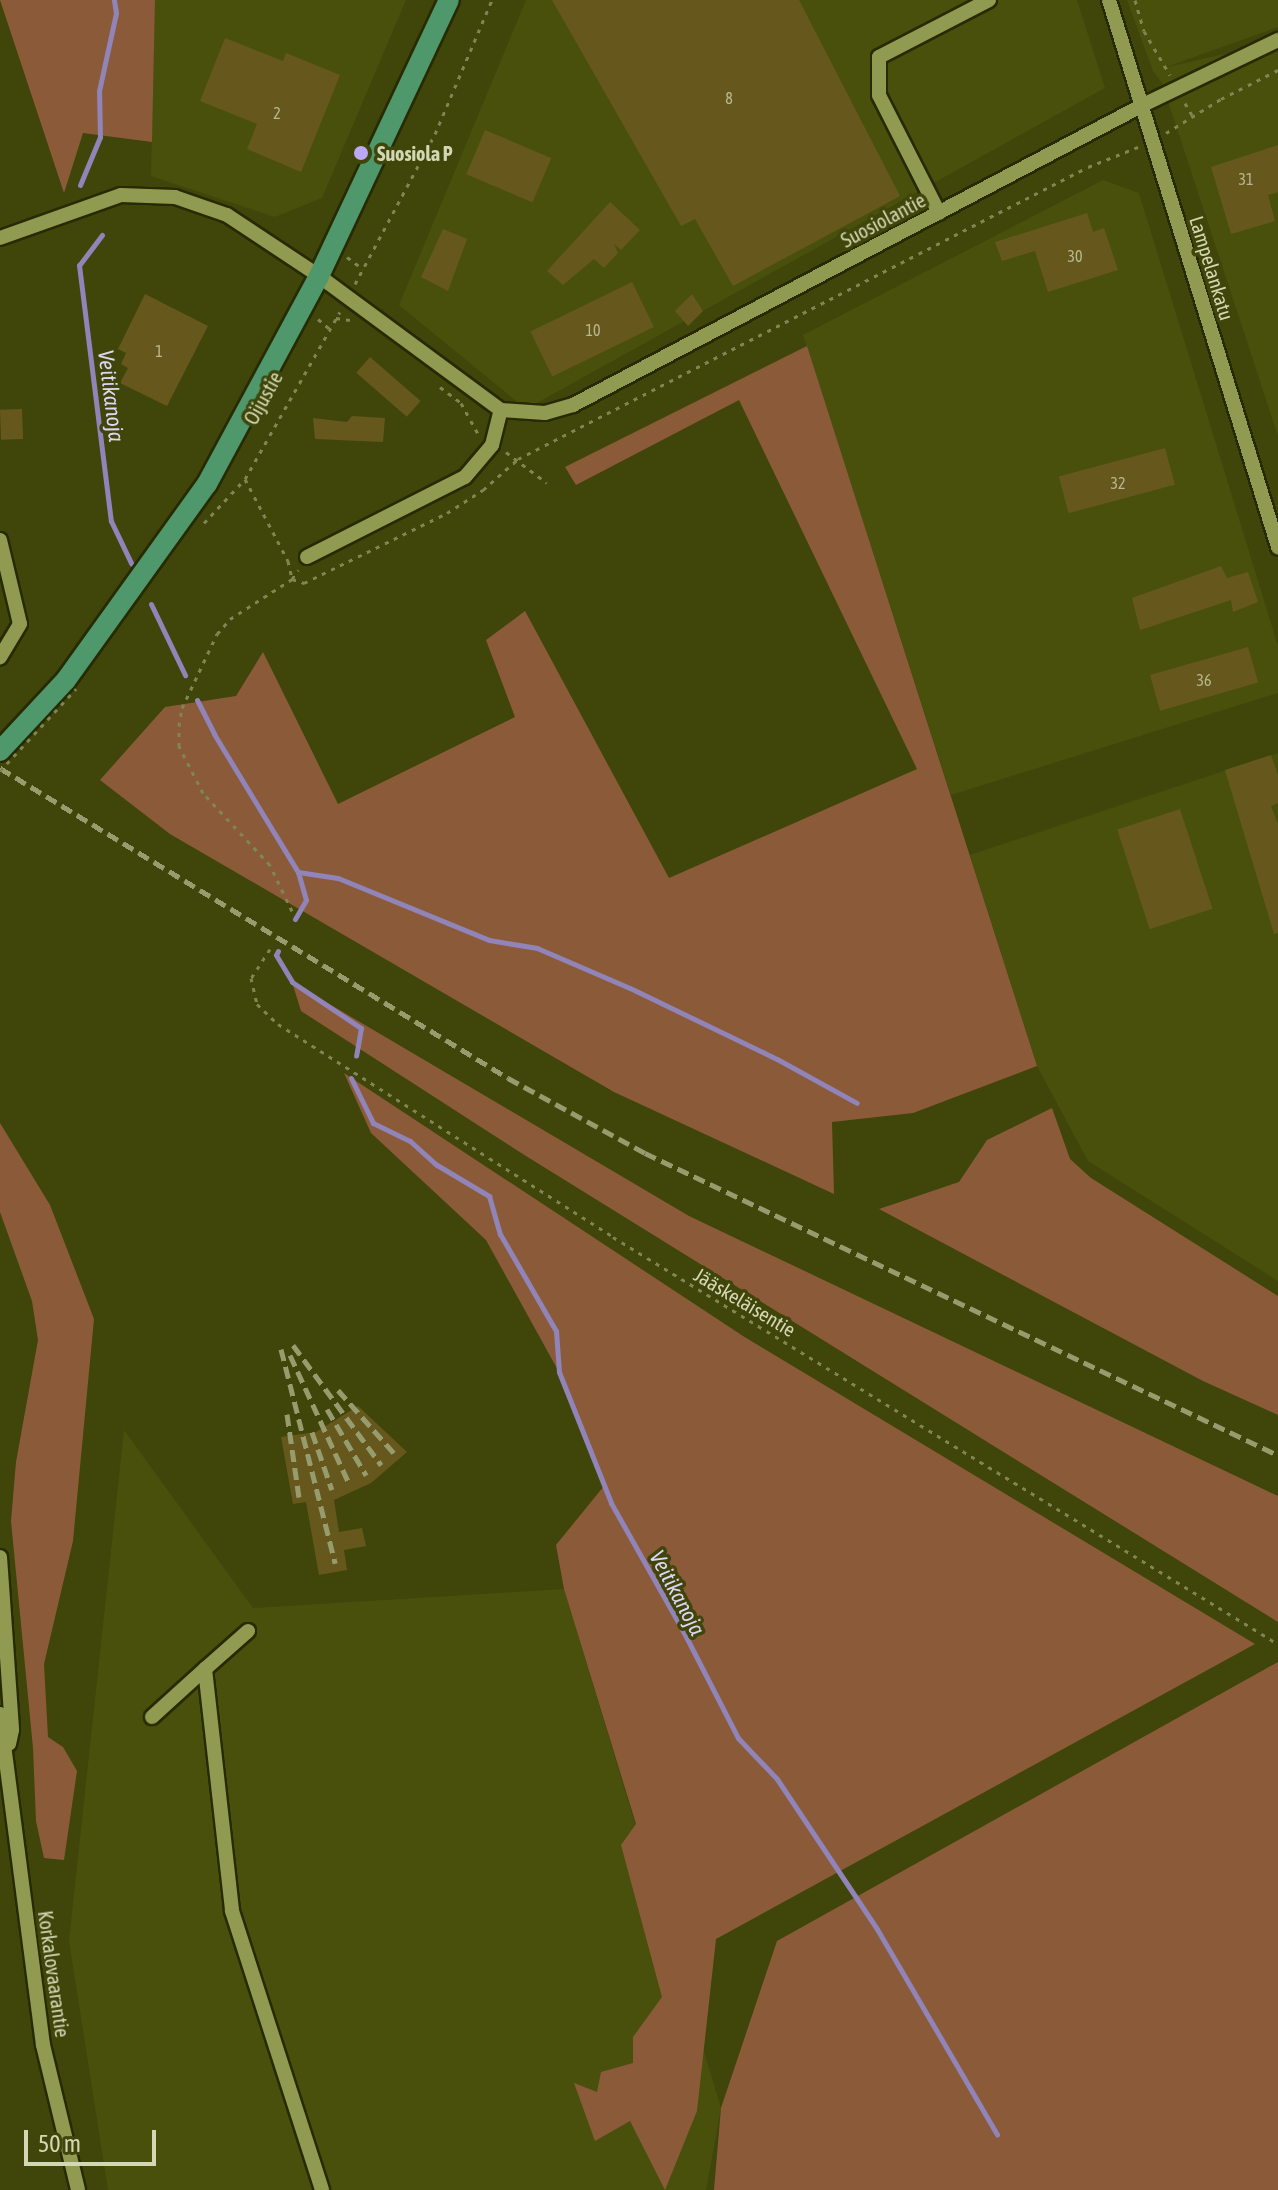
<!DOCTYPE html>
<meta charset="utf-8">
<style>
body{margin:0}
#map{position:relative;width:1278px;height:2190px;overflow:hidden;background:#40450a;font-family:"Asap Condensed",sans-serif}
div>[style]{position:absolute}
.built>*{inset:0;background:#49500c}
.forest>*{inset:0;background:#8b5b39}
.stream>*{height:5px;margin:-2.5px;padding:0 2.5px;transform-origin:2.5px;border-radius:2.5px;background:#9184b9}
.building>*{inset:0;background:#66581c;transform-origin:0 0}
.path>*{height:3px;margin-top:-1.5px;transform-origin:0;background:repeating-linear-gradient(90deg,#808554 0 4px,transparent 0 10px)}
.roads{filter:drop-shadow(2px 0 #272b03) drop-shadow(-2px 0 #272b03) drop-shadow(0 2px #272b03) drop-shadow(0 -2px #272b03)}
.minor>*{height:14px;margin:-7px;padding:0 7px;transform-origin:7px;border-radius:7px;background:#919a51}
.major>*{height:20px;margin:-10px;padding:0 10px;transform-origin:10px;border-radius:10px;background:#4e986c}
.rail>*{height:5px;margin-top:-2.5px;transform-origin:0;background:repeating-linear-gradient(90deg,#979c6e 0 12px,transparent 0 18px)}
.path-bridge>*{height:3px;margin-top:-1.5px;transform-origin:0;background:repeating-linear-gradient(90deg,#808554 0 4px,transparent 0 10px)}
.dots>*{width:22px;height:22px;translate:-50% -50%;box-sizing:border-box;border:4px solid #40450a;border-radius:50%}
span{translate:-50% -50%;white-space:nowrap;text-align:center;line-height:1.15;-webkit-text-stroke:7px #40450a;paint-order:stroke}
.number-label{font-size:16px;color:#b7b88d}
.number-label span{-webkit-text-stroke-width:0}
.poi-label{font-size:20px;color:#d2d8b3;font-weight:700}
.left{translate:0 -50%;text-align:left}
.street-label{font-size:20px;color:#d2d8b3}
.water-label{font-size:22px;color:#ddd6f6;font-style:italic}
.scale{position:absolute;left:24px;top:2130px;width:132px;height:36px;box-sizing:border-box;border:4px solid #d2d8b3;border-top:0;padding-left:10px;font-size:24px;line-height:28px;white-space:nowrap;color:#d2d8b3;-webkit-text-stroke:6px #40450a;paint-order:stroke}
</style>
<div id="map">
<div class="built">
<i style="clip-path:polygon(155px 0,406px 0,322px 198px,275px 217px,151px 176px)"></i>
<i style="clip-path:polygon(526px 0,1077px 0,1105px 88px,526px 409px,399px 305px)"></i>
<i style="clip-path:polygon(1127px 0,1278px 0,1278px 27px,1163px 68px,1278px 42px,1278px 436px,1162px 83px,1153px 71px)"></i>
<i style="clip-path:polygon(1103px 180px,1139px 193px,1278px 646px,1278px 693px,951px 795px,803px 335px)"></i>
<i style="clip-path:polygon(1278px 753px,1278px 1281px,1088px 1161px,1037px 1066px,970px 855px)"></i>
<i style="clip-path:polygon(124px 1430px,253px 1608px,564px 1589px,721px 2108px,706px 2190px,108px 2190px,69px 1941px)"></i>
</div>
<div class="forest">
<i style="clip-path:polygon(0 0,155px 0,152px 142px,83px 133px,64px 193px)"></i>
<i style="clip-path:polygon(807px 346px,1037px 1066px,913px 1113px,832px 1122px,834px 1194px,614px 1092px,170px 834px,100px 780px,165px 707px,236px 696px,263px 652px,338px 804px,515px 717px,486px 640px,525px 611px,669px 878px,917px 769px,739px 400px,576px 485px,565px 467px)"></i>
<i style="clip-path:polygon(292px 982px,689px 1216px,1278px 1496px,1278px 1622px,526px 1156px,301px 1011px)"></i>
<i style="clip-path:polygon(344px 1073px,743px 1336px,1255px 1644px,716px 1939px,697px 2111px,665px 2190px,630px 2121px,595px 2141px,574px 2083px,597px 2092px,601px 2072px,633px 2063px,633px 2037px,662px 1997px,621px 1845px,636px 1824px,564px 1589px,556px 1545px,604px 1486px,559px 1372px,486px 1240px,371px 1133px)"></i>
<i style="clip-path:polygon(1052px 1108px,1070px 1159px,1091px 1178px,1278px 1296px,1278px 1415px,1203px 1381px,879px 1209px,959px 1182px,987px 1140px)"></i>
<i style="clip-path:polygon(0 1123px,50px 1205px,94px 1319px,73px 1541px,44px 1664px,48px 1737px,63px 1747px,77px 1771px,64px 1860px,44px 1858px,36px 1821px,33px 1748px,11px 1521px,16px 1462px,38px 1340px,32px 1301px,0 1212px)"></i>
<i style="clip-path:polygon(1278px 1662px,1278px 2190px,714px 2190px,721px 2108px,777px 1941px)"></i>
</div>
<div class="stream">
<i style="left:80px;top:185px;width:52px;rotate:-67.4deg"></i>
<i style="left:100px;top:137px;width:46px;rotate:-91.2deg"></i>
<i style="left:99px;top:91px;width:80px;rotate:-77.7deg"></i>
<i style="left:116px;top:13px;width:13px;rotate:-99deg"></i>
<i style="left:102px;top:235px;width:38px;rotate:127deg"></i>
<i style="left:79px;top:265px;width:258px;rotate:82.9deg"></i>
<i style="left:111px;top:521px;width:47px;rotate:64.5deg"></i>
<i style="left:151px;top:604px;width:79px;rotate:64.4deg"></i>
<i style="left:197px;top:700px;width:38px;rotate:63deg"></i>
<i style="left:214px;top:734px;width:162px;rotate:58.7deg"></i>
<i style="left:298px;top:872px;width:29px;rotate:74deg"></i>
<i style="left:306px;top:900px;width:22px;rotate:120deg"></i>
<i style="left:298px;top:872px;width:40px;rotate:8.5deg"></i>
<i style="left:338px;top:878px;width:163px;rotate:22.3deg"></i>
<i style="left:489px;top:940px;width:49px;rotate:9.5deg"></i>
<i style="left:537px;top:948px;width:101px;rotate:23.3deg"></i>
<i style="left:630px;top:988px;width:163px;rotate:25.8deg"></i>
<i style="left:777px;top:1059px;width:91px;rotate:28.8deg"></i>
<i style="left:278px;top:951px;width:4px;rotate:117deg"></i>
<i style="left:276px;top:955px;width:31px;rotate:59deg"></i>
<i style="left:292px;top:982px;width:83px;rotate:33.7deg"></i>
<i style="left:361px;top:1028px;width:28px;rotate:100deg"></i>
<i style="left:351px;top:1078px;width:50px;rotate:63.9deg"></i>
<i style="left:373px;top:1123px;width:41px;rotate:25.9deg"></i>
<i style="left:410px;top:1141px;width:36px;rotate:42deg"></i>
<i style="left:437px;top:1165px;width:61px;rotate:30.8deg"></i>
<i style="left:489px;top:1196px;width:40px;rotate:74deg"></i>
<i style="left:500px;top:1234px;width:112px;rotate:60deg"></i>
<i style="left:556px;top:1331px;width:41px;rotate:85.8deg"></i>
<i style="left:559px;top:1372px;width:141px;rotate:68.3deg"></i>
<i style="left:611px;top:1503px;width:142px;rotate:60.6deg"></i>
<i style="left:681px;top:1627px;width:125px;rotate:62.8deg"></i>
<i style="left:738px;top:1738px;width:57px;rotate:46.4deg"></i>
<i style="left:777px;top:1779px;width:180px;rotate:56.3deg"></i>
<i style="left:877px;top:1929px;width:238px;rotate:59.7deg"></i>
</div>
<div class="building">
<i style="clip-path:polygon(552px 0,799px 0,900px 196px,733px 286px,695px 219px,681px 226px)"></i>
<i style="clip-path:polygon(225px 38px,283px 61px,286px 53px,340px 75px,301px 172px,247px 149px,257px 124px,200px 101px)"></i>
<i style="left:485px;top:130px;width:72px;height:48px;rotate:23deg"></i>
<i style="clip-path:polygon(1278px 145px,1278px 192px,1268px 195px,1275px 221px,1231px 234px,1211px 167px)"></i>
<i style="clip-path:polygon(610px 202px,640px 230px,621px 250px,614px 244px,618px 253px,604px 268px,594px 259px,563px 285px,547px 271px)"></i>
<i style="clip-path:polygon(1087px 213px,1093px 232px,1104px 228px,1118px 270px,1048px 292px,1035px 251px,1002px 261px,995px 242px)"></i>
<i style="clip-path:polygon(443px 229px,467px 239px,448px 291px,421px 277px)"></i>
<i style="left:632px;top:282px;width:50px;height:113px;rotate:64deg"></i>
<i style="clip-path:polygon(145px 294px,208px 326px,167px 406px,120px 383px,128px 368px,121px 364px,126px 353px,118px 349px)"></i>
<i style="clip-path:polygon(692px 294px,703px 311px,688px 326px,675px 311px)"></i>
<i style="left:370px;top:357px;width:67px;height:21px;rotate:41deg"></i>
<i style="left:22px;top:409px;width:30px;height:22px;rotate:88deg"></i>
<i style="clip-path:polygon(352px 416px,385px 418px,383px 442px,315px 439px,313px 418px,347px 422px)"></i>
<i style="left:1165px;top:448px;width:38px;height:110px;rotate:75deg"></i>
<i style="clip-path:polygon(1221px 566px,1227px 578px,1248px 572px,1258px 602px,1233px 612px,1231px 600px,1140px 630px,1132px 598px)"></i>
<i style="left:1248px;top:647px;width:37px;height:102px;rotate:74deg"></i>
<i style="clip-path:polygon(1271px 755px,1278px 775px,1278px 803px,1271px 806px,1278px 824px,1278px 933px,1274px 934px,1225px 770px)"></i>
<i style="left:1180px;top:809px;width:105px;height:66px;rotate:72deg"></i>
<i style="clip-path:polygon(358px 1406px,407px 1452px,371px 1483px,334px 1500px,339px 1532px,362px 1528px,366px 1546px,344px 1550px,347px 1570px,319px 1575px,306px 1502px,293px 1504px,281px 1437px,316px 1432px)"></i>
</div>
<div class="path">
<i style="left:1135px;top:0;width:32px;rotate:74deg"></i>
<i style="left:1144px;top:31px;width:51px;rotate:59.4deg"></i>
<i style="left:1185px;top:103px;width:16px;rotate:60deg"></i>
<i style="left:1166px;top:133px;width:65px;rotate:-31.7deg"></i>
<i style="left:1221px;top:99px;width:64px;rotate:-27deg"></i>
<i style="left:347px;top:257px;width:20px;rotate:37deg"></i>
<i style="left:355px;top:284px;width:170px;rotate:-61.9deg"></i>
<i style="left:435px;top:134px;width:146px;rotate:-67deg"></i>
<i style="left:336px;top:318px;width:14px;rotate:8deg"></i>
<i style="left:318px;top:319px;width:16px;rotate:40deg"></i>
<i style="left:440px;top:387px;width:26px;rotate:37deg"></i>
<i style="left:461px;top:403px;width:38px;rotate:61deg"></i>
<i style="left:506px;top:452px;width:51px;rotate:37.1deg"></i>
<i style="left:245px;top:479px;width:93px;rotate:62.3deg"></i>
<i style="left:288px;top:561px;width:18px;rotate:77deg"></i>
<i style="left:292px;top:579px;width:13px;rotate:18deg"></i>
<i style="left:304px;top:583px;width:159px;rotate:-26.1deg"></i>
<i style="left:447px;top:513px;width:43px;rotate:-32.6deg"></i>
<i style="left:483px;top:490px;width:47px;rotate:-41.5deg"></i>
<i style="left:518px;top:459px;width:640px;rotate:-27.13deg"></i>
<i style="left:1088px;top:167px;width:54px;rotate:-21.8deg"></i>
<i style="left:204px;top:523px;width:60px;rotate:-47deg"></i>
<i style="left:245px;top:479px;width:192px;rotate:-60.4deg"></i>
<i style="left:292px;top:911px;width:51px;rotate:-115.6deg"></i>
<i style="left:270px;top:865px;width:98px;rotate:-132.9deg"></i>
<i style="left:203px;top:793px;width:53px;rotate:-117.1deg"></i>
<i style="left:179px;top:746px;width:20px;rotate:-90deg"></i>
<i style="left:179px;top:726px;width:18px;rotate:-81deg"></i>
<i style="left:182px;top:708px;width:82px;rotate:-64.7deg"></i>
<i style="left:217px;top:634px;width:20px;rotate:-49deg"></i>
<i style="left:230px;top:619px;width:74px;rotate:-32.8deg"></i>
<i style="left:292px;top:579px;width:11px;rotate:-56deg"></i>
<i style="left:270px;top:949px;width:35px;rotate:123deg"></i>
<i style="left:251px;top:978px;width:27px;rotate:77deg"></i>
<i style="left:257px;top:1004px;width:29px;rotate:44deg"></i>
<i style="left:278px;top:1024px;width:397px;rotate:32.4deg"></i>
<i style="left:613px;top:1237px;width:780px;rotate:31.47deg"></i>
</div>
<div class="roads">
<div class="minor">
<i style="left:1109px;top:0;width:573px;rotate:72.83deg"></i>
<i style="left:939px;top:213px;width:132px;rotate:-117deg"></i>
<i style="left:879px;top:95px;width:38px;rotate:-90deg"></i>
<i style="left:879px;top:57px;width:124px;rotate:-27.4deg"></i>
<i style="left:0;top:238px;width:128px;rotate:-19.6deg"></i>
<i style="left:121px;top:195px;width:54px;rotate:2.1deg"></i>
<i style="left:175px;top:197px;width:55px;rotate:19.1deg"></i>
<i style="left:227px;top:215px;width:110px;rotate:33.5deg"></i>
<i style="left:319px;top:276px;width:226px;rotate:36.4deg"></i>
<i style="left:501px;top:410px;width:44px;rotate:3.9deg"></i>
<i style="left:545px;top:413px;width:29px;rotate:-16deg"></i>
<i style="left:573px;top:405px;width:644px;rotate:-27.76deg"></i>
<i style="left:1143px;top:105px;width:150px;rotate:-25.7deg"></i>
<i style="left:0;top:540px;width:86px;rotate:76.6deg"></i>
<i style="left:20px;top:624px;width:39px;rotate:121deg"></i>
<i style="left:307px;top:557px;width:177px;rotate:-26.9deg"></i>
<i style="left:465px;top:477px;width:42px;rotate:-49.8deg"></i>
<i style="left:492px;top:445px;width:36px;rotate:-76deg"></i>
<i style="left:0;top:1557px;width:173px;rotate:86deg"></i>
<i style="left:12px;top:1730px;width:14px;rotate:102deg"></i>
<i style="left:248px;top:1631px;width:57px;rotate:138.5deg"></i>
<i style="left:205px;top:1669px;width:244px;rotate:83.6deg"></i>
<i style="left:232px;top:1911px;width:293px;rotate:72.1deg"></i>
<i style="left:0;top:1714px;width:334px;rotate:82.6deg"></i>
<i style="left:43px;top:2045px;width:149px;rotate:76.4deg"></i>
<i style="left:152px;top:1717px;width:72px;rotate:-42.2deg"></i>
</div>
<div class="major">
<i style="left:0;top:751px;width:97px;rotate:-47.1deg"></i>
<i style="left:66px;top:680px;width:241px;rotate:-54.3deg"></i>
<i style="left:207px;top:484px;width:236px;rotate:-61.7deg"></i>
<i style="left:319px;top:276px;width:305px;rotate:-64.8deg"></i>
</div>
</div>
<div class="rail">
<i style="left:0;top:768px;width:595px;rotate:31.39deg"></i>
<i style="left:508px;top:1078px;width:156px;rotate:28.7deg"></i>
<i style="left:645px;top:1153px;width:701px;rotate:25.51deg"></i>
<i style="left:293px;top:1345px;width:149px;rotate:53.7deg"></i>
<i style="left:281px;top:1349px;width:221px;rotate:75.8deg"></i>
<i style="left:290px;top:1355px;width:141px;rotate:65.3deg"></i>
<i style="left:338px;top:1390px;width:84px;rotate:48.4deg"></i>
<i style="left:327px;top:1409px;width:77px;rotate:59.4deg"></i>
<i style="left:287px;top:1414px;width:84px;rotate:81.8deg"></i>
<i style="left:312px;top:1432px;width:61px;rotate:71deg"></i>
</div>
<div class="path-bridge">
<i style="left:0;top:771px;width:112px;rotate:-47.2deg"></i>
</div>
<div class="dots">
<i style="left:361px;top:153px;background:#bca9f5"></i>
</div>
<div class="number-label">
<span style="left:729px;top:98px">8</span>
<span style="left:277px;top:113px">2</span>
<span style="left:1246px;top:179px">31</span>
<span style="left:1075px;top:256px">30</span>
<span style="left:593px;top:330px">10</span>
<span style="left:159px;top:351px">1</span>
<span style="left:1118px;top:483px">32</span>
<span style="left:1204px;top:680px">36</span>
</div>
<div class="poi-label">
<span class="left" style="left:377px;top:153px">Suosiola P</span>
</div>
<div class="street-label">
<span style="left:883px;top:220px;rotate:-28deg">Suosiolantie</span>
<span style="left:1212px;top:268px;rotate:73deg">Lampelankatu</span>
<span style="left:263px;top:398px;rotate:-61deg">Oijustie</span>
<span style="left:745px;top:1302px;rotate:31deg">Jääskeläisentie</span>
<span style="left:54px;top:1974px;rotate:82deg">Korkalovaarantie</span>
</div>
<div class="water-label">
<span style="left:111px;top:396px;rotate:83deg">Veitikanoja</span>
<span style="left:677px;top:1593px;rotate:62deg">Veitikanoja</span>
</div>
<div class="scale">50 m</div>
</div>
